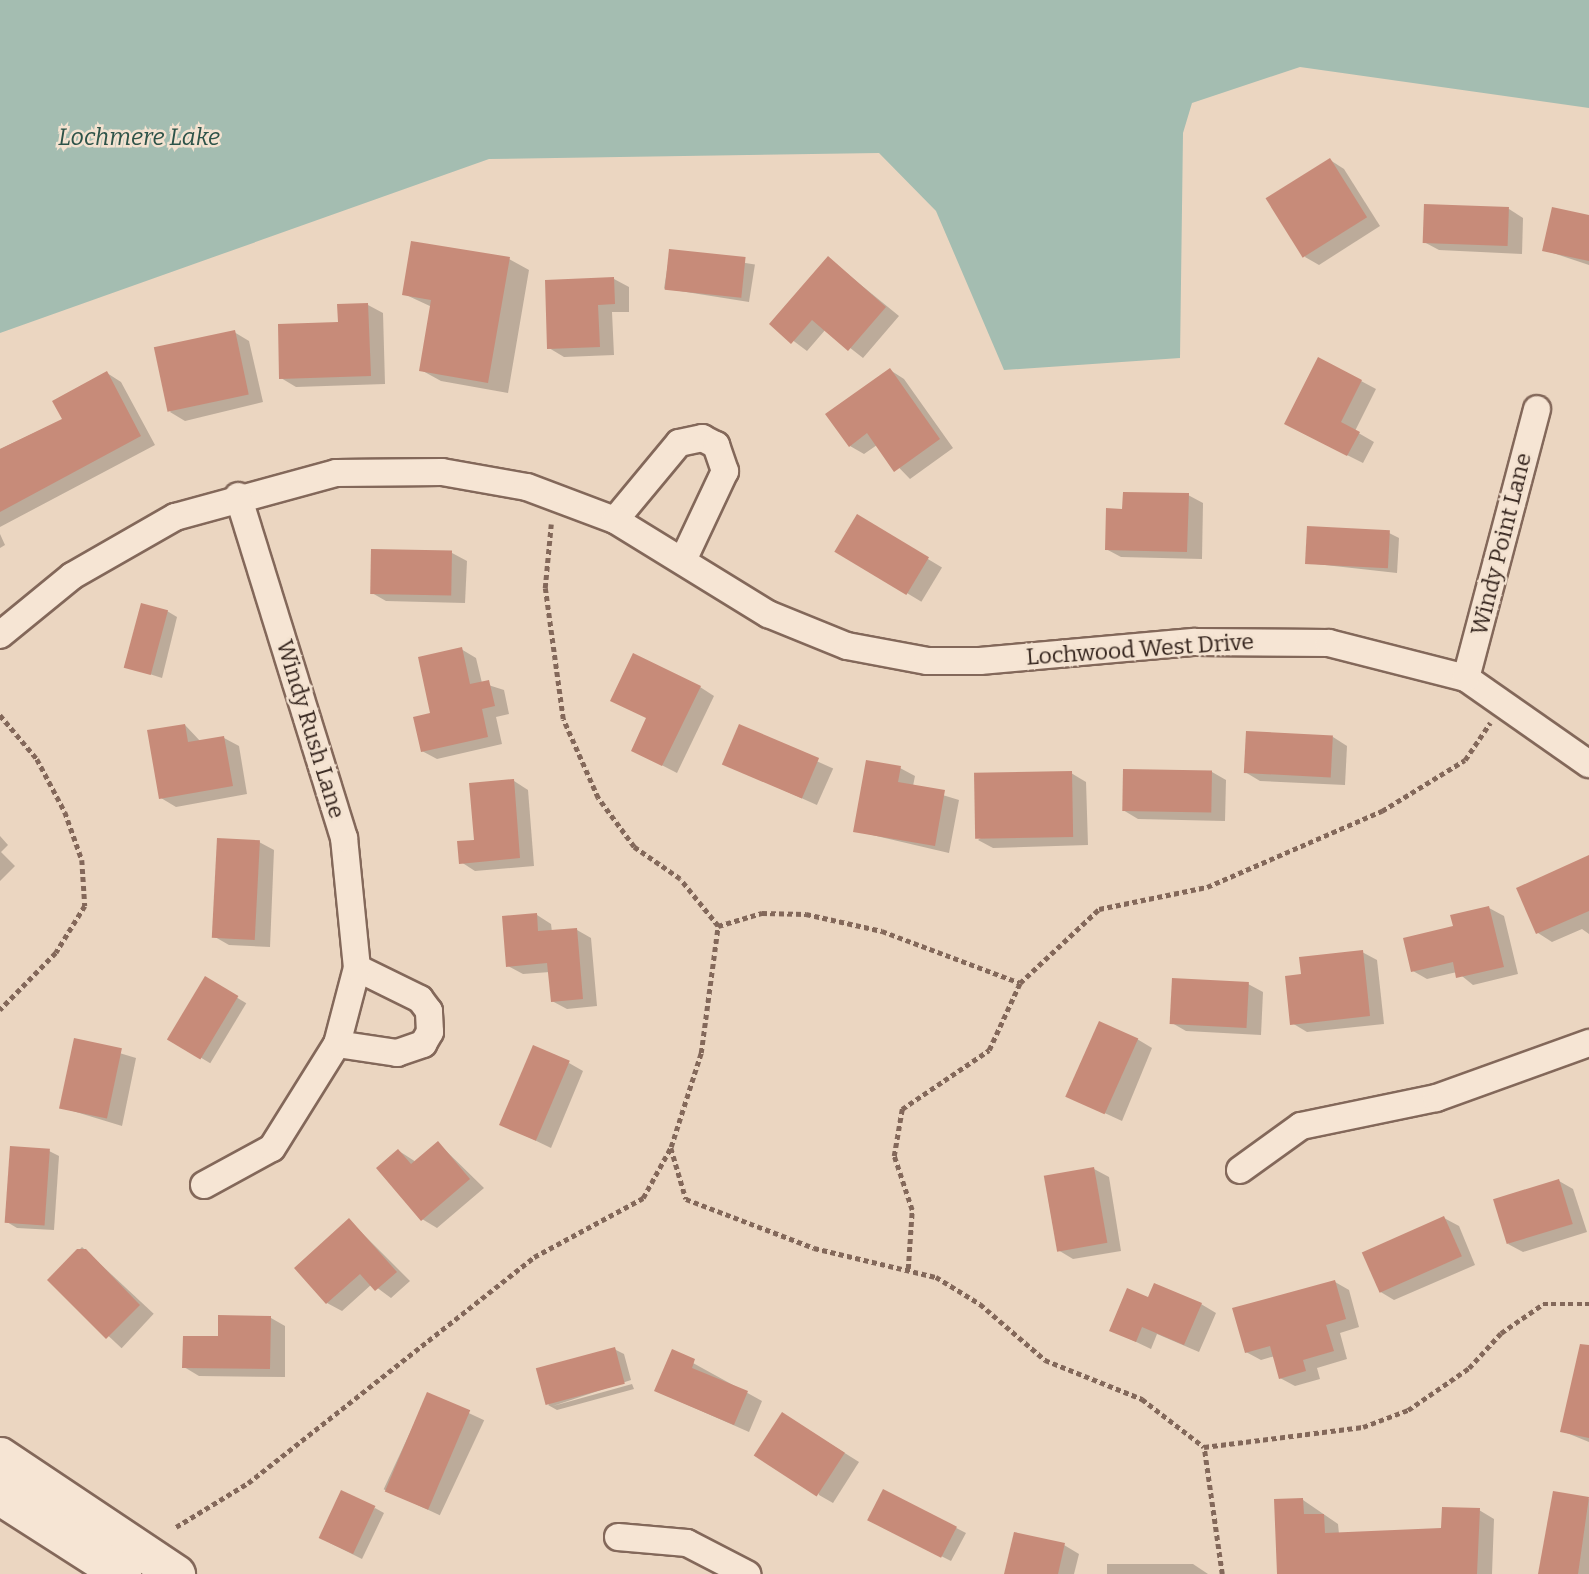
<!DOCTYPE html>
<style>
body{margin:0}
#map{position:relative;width:1589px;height:1574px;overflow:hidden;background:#ebd6c1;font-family:Bitter,serif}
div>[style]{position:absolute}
.water>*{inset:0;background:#a4bdb1}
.shadow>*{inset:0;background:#0003;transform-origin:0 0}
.building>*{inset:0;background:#c78b79;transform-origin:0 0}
.path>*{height:4.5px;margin-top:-2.25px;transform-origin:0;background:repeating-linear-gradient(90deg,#83685a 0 5px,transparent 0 8.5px)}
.roads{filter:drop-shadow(2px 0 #83685a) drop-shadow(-2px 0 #83685a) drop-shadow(0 2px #83685a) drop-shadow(0 -2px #83685a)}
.street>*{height:26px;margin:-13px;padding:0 13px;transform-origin:13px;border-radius:13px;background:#f6e5d4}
.secondary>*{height:37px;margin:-18.5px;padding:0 18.5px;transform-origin:18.5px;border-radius:18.5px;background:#f6e5d4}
span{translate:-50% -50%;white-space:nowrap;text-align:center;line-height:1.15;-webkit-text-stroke:5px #f3e2d0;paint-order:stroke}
.street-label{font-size:23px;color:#34241d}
.water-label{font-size:24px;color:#2d5349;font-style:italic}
</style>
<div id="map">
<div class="water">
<i style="clip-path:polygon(0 0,1589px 0,1589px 108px,1300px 67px,1192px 103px,1183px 133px,1180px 358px,1004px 370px,936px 211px,879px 153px,489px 159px,0 333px)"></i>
</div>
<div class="shadow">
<i style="clip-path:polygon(1330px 160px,1344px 169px,1380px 226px,1319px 265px,1305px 257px)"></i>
<i style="clip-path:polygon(1509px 209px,1523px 218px,1522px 254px,1439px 250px,1424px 242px)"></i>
<i style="clip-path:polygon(1589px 217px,1589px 265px,1544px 250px)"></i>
<i style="left:670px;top:251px;width:86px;height:38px;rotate:9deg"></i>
<i style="clip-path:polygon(828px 258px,899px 316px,863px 358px,826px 329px,807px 351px,775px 327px)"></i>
<i style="clip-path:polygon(509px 259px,529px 270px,508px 393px,441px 381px,421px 370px,432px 307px,404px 294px)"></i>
<i style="clip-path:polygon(614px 279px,629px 287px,629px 312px,612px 312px,614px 355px,564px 357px,549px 348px)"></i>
<i style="clip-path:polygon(368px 305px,383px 313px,385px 384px,296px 387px,281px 378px)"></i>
<i style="clip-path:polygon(234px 332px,249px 341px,263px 402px,185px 421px,170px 412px)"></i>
<i style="clip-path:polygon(890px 370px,904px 379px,953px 448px,910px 479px,877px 445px,864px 454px,850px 446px)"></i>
<i style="clip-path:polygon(107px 373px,121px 382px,155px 445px,0 527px,0 449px,64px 419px)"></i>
<i style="clip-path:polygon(1361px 381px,1376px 389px,1355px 431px,1374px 442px,1363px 463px,1301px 432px)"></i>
<i style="clip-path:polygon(1188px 495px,1203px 503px,1202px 559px,1121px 557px,1106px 549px)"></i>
<i style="left:858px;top:517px;width:98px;height:40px;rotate:31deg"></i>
<i style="clip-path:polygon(1389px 533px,1399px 538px,1397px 573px,1307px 563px)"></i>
<i style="clip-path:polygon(0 534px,5px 545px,0 548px)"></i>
<i style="clip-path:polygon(452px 553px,467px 561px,465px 603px,386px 601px,372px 593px)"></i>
<i style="clip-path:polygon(167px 611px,177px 617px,162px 678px,128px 667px)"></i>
<i style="clip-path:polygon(461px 649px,476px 658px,482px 683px,504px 690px,509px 714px,496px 717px,502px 744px,437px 759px,422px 751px)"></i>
<i style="clip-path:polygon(700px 687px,714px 696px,677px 773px,648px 758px,648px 719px)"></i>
<i style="clip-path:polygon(185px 725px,201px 742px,224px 738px,239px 746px,247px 794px,176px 807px,161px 798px)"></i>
<i style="left:740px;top:727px;width:102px;height:40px;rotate:24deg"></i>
<i style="clip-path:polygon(1333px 737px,1347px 746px,1345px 785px,1260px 781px,1245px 772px)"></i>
<i style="clip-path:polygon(900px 768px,915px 776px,913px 786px,959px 800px,949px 853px,855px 831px)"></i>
<i style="clip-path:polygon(1212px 772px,1226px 780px,1225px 821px,1138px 819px,1123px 810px)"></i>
<i style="clip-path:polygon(1071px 773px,1086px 782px,1088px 845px,993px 848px,978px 840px)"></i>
<i style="clip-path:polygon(514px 781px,528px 790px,534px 866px,475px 871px,461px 862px)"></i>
<i style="clip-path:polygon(0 836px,8px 845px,1px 852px,15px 866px,0 881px)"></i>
<i style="clip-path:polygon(259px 842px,274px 850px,270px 947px,229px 945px,215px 937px)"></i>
<i style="clip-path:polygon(1589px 862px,1589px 934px,1582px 929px,1552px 942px,1538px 933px,1518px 889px)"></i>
<i style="clip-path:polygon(1489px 908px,1504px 916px,1518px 974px,1473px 985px,1457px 972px,1427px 979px,1413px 971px,1455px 927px)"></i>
<i style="clip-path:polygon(537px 915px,551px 924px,552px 932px,577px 930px,591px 938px,597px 1006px,567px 1009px,552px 1001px,550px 972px,523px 974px,508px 966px)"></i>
<i style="clip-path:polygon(1362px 952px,1377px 960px,1384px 1024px,1307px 1032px,1292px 1023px)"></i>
<i style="left:206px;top:979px;width:47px;height:70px;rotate:31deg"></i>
<i style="clip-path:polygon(1248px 984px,1263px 992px,1261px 1035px,1186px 1031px,1172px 1023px)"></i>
<i style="clip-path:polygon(1137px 1039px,1152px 1048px,1122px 1121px,1070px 1097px)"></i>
<i style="clip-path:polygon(76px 1040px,136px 1058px,122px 1126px,63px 1108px)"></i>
<i style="clip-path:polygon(569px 1063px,583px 1071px,551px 1148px,501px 1124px)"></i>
<i style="clip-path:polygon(438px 1143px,484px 1188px,437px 1228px,422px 1219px,399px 1151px,416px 1162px)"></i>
<i style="clip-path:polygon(49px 1151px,59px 1156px,54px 1230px,17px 1228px,7px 1222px)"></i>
<i style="clip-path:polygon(1094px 1169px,1109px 1177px,1121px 1251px,1073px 1259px,1058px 1250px)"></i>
<i style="clip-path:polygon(1559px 1181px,1573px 1189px,1587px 1232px,1523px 1252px,1508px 1244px)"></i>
<i style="clip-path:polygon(1444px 1218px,1459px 1226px,1475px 1265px,1394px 1300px,1379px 1291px)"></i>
<i style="clip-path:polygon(349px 1220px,410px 1281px,391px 1298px,372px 1284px,342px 1311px,327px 1303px)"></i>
<i style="left:82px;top:1247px;width:98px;height:47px;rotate:43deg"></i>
<i style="clip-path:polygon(1335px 1282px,1349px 1290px,1359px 1327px,1340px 1333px,1347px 1359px,1317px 1368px,1320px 1379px,1295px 1386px,1280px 1378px,1275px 1356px,1261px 1360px,1246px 1352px)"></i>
<i style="clip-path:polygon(1149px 1299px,1201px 1304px,1216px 1313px,1199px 1352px,1157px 1334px,1151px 1349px,1111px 1330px)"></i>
<i style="clip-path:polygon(271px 1318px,285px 1326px,285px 1377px,199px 1376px,184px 1367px,220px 1338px)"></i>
<i style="clip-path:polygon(614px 1349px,624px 1354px,631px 1380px,553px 1406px,632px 1384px,634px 1389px,557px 1410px,548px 1405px)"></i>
<i style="clip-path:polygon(673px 1352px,762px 1401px,749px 1432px,656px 1391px)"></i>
<i style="clip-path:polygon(1589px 1353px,1589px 1442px,1562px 1431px)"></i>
<i style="left:428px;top:1394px;width:62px;height:105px;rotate:25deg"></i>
<i style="clip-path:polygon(797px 1423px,859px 1462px,833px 1503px,819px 1495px)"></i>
<i style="clip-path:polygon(884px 1491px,966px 1533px,951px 1561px,879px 1525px)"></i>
<i style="clip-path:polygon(1554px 1493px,1589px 1499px,1589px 1574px,1545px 1574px)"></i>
<i style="clip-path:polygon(1303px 1500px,1338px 1524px,1339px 1534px,1442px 1529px,1479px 1510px,1494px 1519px,1492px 1574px,1278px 1574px)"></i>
<i style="clip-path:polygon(375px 1508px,384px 1513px,362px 1559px,330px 1543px)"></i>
<i style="clip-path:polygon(1064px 1545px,1079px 1554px,1074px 1574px,1006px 1574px)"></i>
<i style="clip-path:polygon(1107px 1564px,1193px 1564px,1208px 1574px,1107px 1574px)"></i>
</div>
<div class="building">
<i style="left:1330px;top:158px;width:70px;height:76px;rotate:58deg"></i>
<i style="left:1424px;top:204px;width:85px;height:39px;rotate:2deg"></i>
<i style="clip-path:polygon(1552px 207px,1589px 215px,1589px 261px,1542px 251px)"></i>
<i style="clip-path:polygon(411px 241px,510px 257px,488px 383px,419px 371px,431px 300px,402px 295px)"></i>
<i style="left:669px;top:249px;width:77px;height:41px;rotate:6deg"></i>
<i style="clip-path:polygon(828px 256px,886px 307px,848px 351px,812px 320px,791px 344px,769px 324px)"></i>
<i style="clip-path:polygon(614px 277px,615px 304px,598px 305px,600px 347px,547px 349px,545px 280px)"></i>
<i style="clip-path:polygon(368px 303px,371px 376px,279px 379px,278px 324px,338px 322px,337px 304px)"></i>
<i style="left:235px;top:330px;width:66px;height:83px;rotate:78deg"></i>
<i style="clip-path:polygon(1318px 357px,1362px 380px,1341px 422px,1360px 432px,1347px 456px,1284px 424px)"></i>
<i style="clip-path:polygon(890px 368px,940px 439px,894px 472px,867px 433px,849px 447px,825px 414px)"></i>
<i style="clip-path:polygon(107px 371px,141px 436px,0 512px,0 449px,62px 419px,52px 401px)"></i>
<i style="clip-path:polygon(1123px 492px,1189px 493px,1187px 552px,1105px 550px,1106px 508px,1122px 509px)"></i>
<i style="left:857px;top:514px;width:84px;height:44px;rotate:31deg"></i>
<i style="left:1307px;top:526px;width:83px;height:38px;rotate:3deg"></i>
<i style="left:371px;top:549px;width:81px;height:45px;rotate:1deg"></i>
<i style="left:141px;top:603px;width:28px;height:67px;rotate:15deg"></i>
<i style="clip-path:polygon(462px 647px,470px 684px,489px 680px,495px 706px,482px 709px,488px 737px,421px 752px,413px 717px,430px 713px,418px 657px)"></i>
<i style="clip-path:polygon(633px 653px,701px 686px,662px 766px,631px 751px,646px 718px,610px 701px)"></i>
<i style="clip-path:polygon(185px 724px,188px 742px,224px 736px,233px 786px,159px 799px,147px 730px)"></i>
<i style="left:739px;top:724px;width:87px;height:44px;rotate:23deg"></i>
<i style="left:1246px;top:731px;width:87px;height:42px;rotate:3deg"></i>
<i style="clip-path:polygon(866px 760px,901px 766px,898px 782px,945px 790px,935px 846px,853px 832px)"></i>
<i style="left:1123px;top:769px;width:89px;height:42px;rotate:1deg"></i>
<i style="left:1072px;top:771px;width:66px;height:98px;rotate:89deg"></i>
<i style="clip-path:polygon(514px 779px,520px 858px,459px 864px,457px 841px,474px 840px,469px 783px)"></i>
<i style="left:217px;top:838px;width:43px;height:100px;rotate:3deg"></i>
<i style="clip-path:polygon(1589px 855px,1589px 911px,1536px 934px,1516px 888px)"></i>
<i style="clip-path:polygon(1489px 906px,1504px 967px,1456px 978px,1453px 962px,1411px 972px,1403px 938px,1453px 926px,1450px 915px)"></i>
<i style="clip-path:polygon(537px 913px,538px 931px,577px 928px,583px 999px,551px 1002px,547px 963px,506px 967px,502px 916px)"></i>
<i style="clip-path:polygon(1363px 950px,1370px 1016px,1290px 1025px,1285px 976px,1301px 974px,1299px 957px)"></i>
<i style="left:205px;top:976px;width:39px;height:74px;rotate:31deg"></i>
<i style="left:1172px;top:978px;width:77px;height:46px;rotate:3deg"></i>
<i style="left:1099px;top:1021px;width:43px;height:83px;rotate:24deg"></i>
<i style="left:74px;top:1038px;width:49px;height:72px;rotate:12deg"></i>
<i style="left:533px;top:1045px;width:40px;height:87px;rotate:23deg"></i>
<i style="clip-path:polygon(438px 1141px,470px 1179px,421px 1221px,376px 1168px,398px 1149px,411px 1164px)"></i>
<i style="left:10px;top:1146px;width:40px;height:77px;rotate:4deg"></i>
<i style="left:1094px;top:1167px;width:77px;height:51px;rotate:80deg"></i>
<i style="left:1559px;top:1179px;width:47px;height:69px;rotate:73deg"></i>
<i style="left:1444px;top:1216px;width:44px;height:90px;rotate:66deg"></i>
<i style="clip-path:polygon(349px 1218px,397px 1272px,375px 1291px,360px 1274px,326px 1304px,294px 1268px)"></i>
<i style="clip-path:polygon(77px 1249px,86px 1249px,140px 1305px,106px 1339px,47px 1280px)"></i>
<i style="clip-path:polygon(1335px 1280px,1346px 1319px,1326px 1325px,1334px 1351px,1303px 1360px,1306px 1371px,1279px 1379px,1270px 1346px,1245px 1353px,1232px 1308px)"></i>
<i style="clip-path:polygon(1154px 1283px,1202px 1303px,1184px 1345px,1142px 1327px,1136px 1342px,1109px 1331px,1127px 1288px,1148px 1297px)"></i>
<i style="clip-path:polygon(218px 1315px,271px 1316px,270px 1369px,182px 1368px,183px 1336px,218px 1336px)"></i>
<i style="clip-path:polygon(1580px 1344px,1589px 1345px,1589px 1438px,1560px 1432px)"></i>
<i style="left:615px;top:1347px;width:38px;height:82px;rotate:75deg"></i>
<i style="clip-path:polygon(672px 1349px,695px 1359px,692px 1368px,748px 1391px,734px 1425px,654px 1391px)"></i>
<i style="left:427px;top:1392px;width:47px;height:108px;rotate:23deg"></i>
<i style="left:782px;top:1412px;width:75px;height:52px;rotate:33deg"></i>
<i style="left:883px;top:1489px;width:83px;height:35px;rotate:27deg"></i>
<i style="left:341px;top:1490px;width:38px;height:53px;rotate:25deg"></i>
<i style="clip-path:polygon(1553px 1491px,1589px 1497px,1578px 1574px,1538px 1574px)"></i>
<i style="clip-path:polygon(1303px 1498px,1304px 1514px,1324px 1514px,1325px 1533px,1441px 1528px,1442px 1507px,1480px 1508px,1477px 1574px,1277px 1574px,1274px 1499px)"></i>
<i style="clip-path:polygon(1014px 1532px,1065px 1543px,1058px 1574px,1004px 1574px)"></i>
</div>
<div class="path">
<i style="left:0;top:715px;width:57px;rotate:49.9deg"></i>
<i style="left:37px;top:759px;width:60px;rotate:62.2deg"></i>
<i style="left:65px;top:812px;width:51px;rotate:70.5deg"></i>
<i style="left:82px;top:860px;width:46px;rotate:86.3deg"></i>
<i style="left:85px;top:906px;width:55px;rotate:121.7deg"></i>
<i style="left:56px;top:953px;width:80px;rotate:134.5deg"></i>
<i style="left:718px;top:926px;width:46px;rotate:-16.5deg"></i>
<i style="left:762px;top:913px;width:44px;rotate:1.3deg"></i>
<i style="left:806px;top:914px;width:78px;rotate:12.6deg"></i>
<i style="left:882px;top:931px;width:147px;rotate:20.6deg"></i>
<i style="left:1020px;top:983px;width:108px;rotate:-43.1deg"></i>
<i style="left:1099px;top:909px;width:110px;rotate:-11.5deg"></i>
<i style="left:1207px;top:887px;width:191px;rotate:-23.5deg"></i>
<i style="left:1382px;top:811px;width:97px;rotate:-31.6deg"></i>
<i style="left:1465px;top:760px;width:45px;rotate:-56deg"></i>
<i style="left:671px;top:1148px;width:53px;rotate:73.6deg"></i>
<i style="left:686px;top:1199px;width:137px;rotate:20.9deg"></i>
<i style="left:814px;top:1248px;width:125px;rotate:13.4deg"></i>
<i style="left:936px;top:1277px;width:52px;rotate:31.5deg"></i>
<i style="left:980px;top:1304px;width:86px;rotate:40.7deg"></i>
<i style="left:1045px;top:1360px;width:105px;rotate:21.9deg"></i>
<i style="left:1142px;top:1399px;width:78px;rotate:37.7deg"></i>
<i style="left:908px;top:1269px;width:59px;rotate:-86.1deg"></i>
<i style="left:912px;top:1210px;width:57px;rotate:-108.4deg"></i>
<i style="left:894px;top:1156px;width:48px;rotate:-80.3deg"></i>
<i style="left:902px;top:1109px;width:105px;rotate:-34.1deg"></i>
<i style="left:989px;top:1050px;width:74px;rotate:-65.2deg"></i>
<i style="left:176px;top:1527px;width:84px;rotate:-31.4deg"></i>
<i style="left:248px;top:1483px;width:365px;rotate:-38.3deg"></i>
<i style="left:534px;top:1257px;width:124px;rotate:-28.4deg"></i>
<i style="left:643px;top:1198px;width:58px;rotate:-61.2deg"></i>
<i style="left:671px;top:1147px;width:99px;rotate:-72.3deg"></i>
<i style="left:701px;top:1053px;width:128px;rotate:-82.4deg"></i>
<i style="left:718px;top:926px;width:60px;rotate:-129deg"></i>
<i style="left:680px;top:879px;width:56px;rotate:-145.2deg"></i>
<i style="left:634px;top:847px;width:61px;rotate:-126.3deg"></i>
<i style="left:598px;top:798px;width:86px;rotate:-113.9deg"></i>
<i style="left:563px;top:719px;width:132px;rotate:-97.8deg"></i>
<i style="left:545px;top:588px;width:64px;rotate:-84.6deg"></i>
<i style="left:1222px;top:1574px;width:128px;rotate:-98.1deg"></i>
<i style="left:1204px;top:1447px;width:160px;rotate:-7.2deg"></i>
<i style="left:1363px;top:1427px;width:48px;rotate:-20.7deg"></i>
<i style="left:1408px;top:1410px;width:74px;rotate:-34.5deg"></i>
<i style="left:1469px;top:1368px;width:47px;rotate:-47.6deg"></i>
<i style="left:1501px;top:1333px;width:51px;rotate:-34.6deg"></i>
<i style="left:1543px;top:1304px;width:46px"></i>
</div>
<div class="roads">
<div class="street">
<i style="left:615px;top:520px;width:100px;rotate:-50.3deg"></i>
<i style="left:679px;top:443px;width:24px;rotate:-12deg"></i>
<i style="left:702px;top:438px;width:16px;rotate:27deg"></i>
<i style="left:716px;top:445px;width:28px;rotate:71deg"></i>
<i style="left:725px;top:471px;width:96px;rotate:115.2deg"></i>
<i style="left:0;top:635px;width:93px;rotate:-39.3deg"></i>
<i style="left:72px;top:576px;width:119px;rotate:-29.8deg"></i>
<i style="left:175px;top:517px;width:167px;rotate:-15.3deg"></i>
<i style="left:336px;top:473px;width:106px;rotate:-0.5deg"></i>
<i style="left:442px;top:472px;width:86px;rotate:10deg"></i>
<i style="left:527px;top:487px;width:94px;rotate:20.6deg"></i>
<i style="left:615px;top:520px;width:180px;rotate:31.6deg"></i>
<i style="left:768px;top:614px;width:85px;rotate:22.1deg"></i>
<i style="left:847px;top:646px;width:81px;rotate:10.6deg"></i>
<i style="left:927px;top:661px;width:53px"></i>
<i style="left:980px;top:661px;width:216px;rotate:-5.1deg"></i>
<i style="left:1195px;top:642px;width:134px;rotate:0.4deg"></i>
<i style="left:1329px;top:643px;width:141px;rotate:14.3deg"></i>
<i style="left:1466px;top:678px;width:150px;rotate:35deg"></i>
<i style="left:1466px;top:678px;width:278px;rotate:-75.2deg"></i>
<i style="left:337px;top:1044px;width:61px;rotate:8.5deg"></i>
<i style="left:397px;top:1053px;width:28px;rotate:-19deg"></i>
<i style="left:423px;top:1044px;width:14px;rotate:-60deg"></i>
<i style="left:430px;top:1032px;width:21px;rotate:-93deg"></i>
<i style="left:429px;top:1011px;width:15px;rotate:-127deg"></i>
<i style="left:420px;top:999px;width:70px;rotate:-153.8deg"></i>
<i style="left:1240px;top:1170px;width:75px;rotate:-35.8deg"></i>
<i style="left:1301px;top:1126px;width:138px;rotate:-11.7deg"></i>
<i style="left:1436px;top:1098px;width:163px;rotate:-19.8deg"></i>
<i style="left:204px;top:1185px;width:77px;rotate:-28.6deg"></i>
<i style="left:272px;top:1148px;width:123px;rotate:-58deg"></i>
<i style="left:337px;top:1044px;width:79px;rotate:-75.3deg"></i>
<i style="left:357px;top:968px;width:131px;rotate:-95.7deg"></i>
<i style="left:344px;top:838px;width:358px;rotate:-107.2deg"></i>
<i style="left:618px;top:1537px;width:69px;rotate:5deg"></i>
<i style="left:687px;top:1543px;width:68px;rotate:27.3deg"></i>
</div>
<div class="secondary">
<i style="left:0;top:1456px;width:212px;rotate:33.8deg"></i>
<i style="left:0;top:1496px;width:145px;rotate:32.6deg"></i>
</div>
</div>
<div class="street-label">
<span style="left:1501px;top:544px;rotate:-76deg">Windy Point Lane</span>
<span style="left:1140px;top:649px;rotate:-4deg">Lochwood West Drive</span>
<span style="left:311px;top:729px;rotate:73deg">Windy Rush Lane</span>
</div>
<div class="water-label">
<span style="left:139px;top:138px">Lochmere Lake</span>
</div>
</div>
